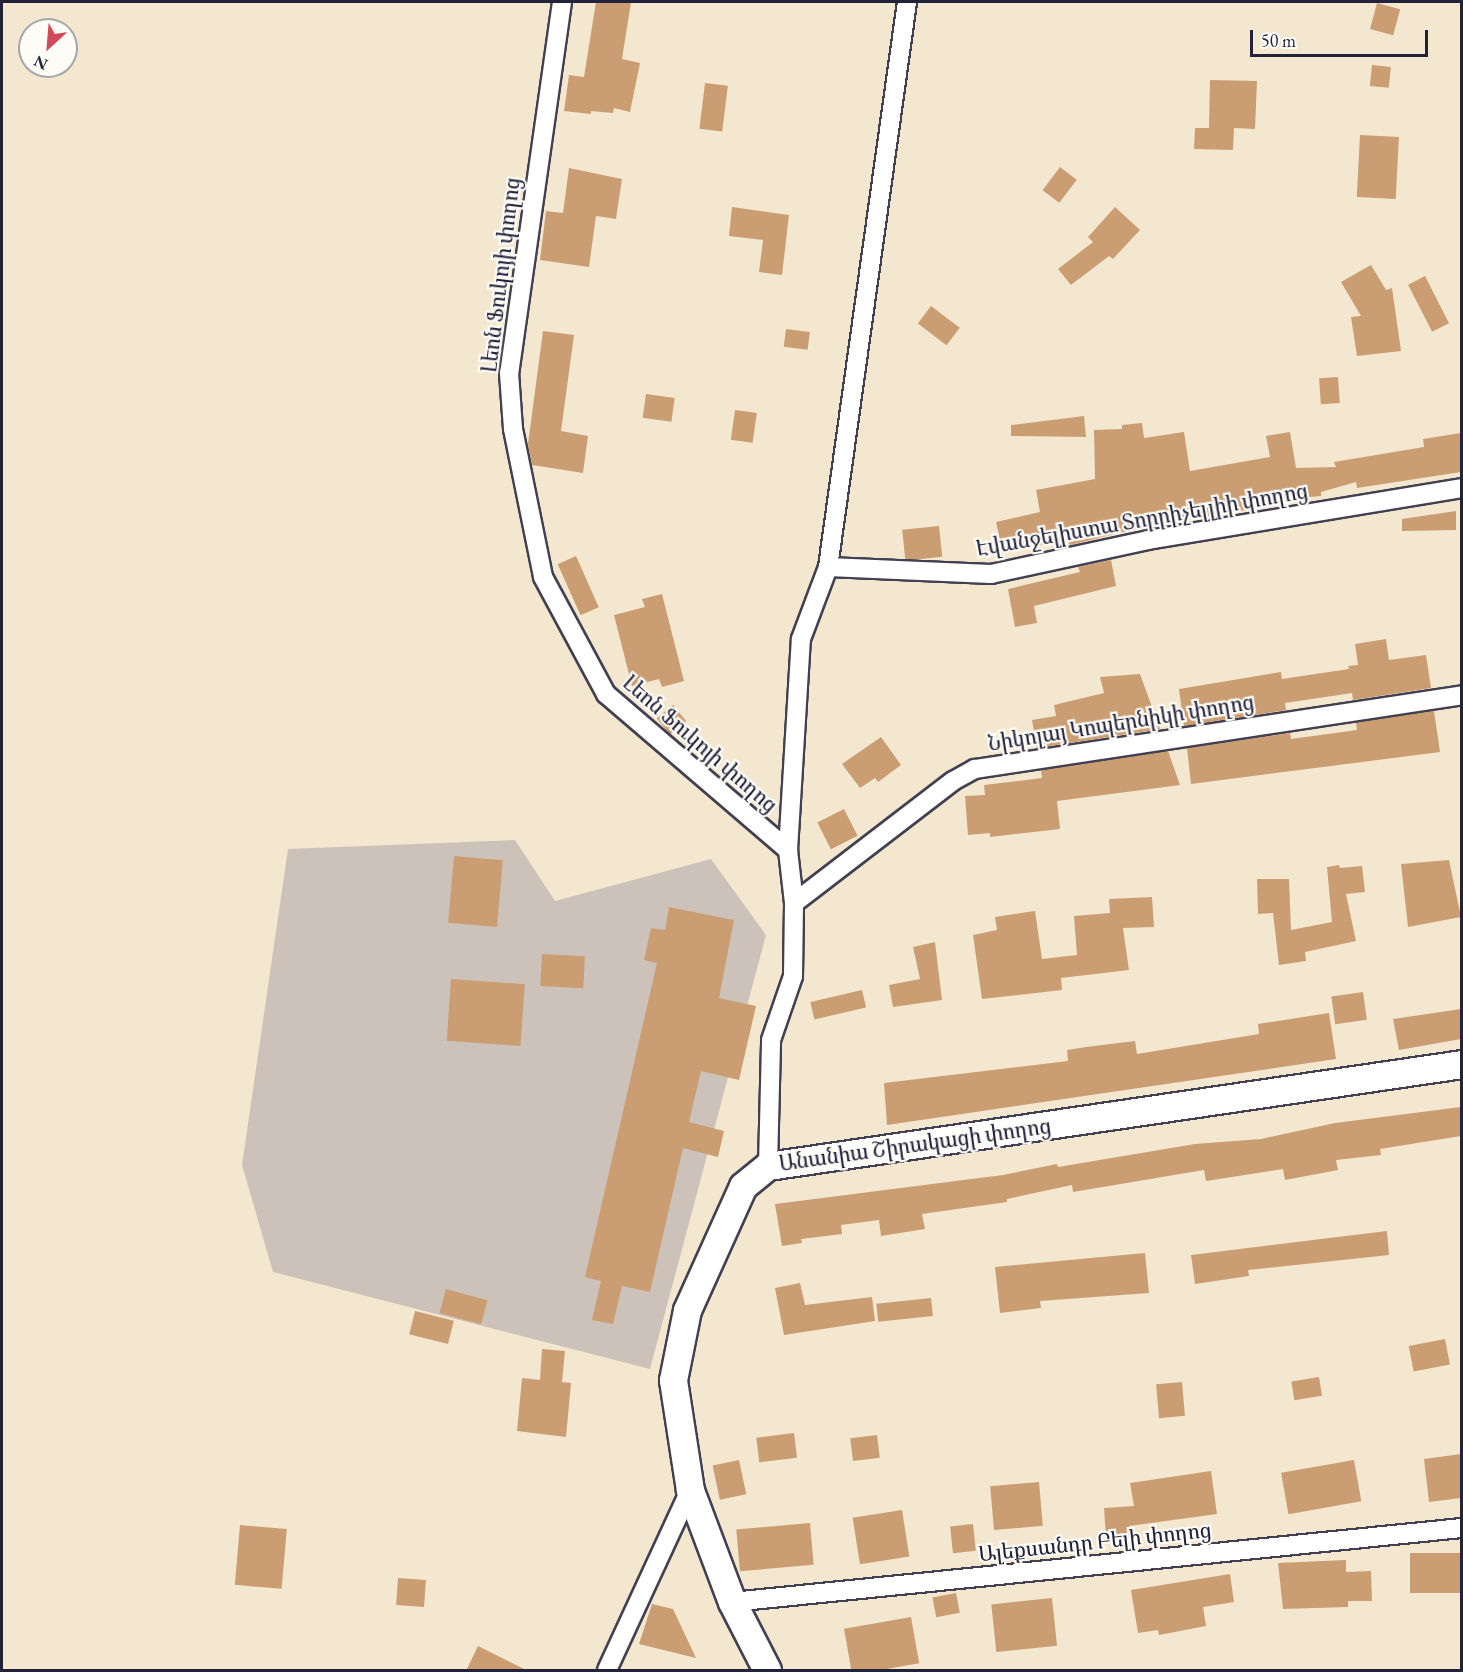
<!DOCTYPE html>
<meta charset="utf-8">
<style>
body{margin:0}
#map{position:relative;width:1463px;height:1672px;overflow:hidden;background:#f4e7d0;font-family:"EB Garamond","Noto Serif Armenian",serif}
div>[style]{position:absolute}
.industrial>*{inset:0;background:#ccc2b9}
.building>*{inset:0;background:#ca9e72;transform-origin:0 0}
.roads{filter:drop-shadow(2px 0 #424051) drop-shadow(-2px 0 #424051) drop-shadow(0 2px #424051) drop-shadow(0 -2px #424051)}
.street>*{height:18px;margin:-9px;padding:0 9px;transform-origin:9px;border-radius:9px;background:#fff}
.secondary>*{height:27px;margin:-13.5px;padding:0 13.5px;transform-origin:13.5px;border-radius:13.5px;background:#fff}
span{translate:-50% -50%;white-space:nowrap;text-align:center;line-height:1.15;-webkit-text-stroke:4.5px #fdfcf7;paint-order:stroke}
.street-label{font-size:21px;color:#22223b}
.frame{position:absolute;inset:0;border:3px solid #22223b;pointer-events:none}
.north{position:absolute;left:18px;top:18px;width:60px;height:60px;box-sizing:border-box;background:#fdfcf7;border:2px solid #a5a5ac;border-radius:50%;rotate:206deg;font-size:16px;font-weight:700;line-height:24px;text-align:center;color:#22223b}
.north::after{content:'';display:block;margin:auto;width:21px;height:27px;background:#d1495b;clip-path:polygon(50% 0,100% 100%,50% 72%,0 100%)}
.scale{position:absolute;left:1250px;top:30px;width:178px;height:27px;box-sizing:border-box;border:3px solid #22223b;border-top:0;padding-left:8px;font-size:18px;line-height:21px;white-space:nowrap;color:#22223b;-webkit-text-stroke:4px #fdfcf7;paint-order:stroke}
</style>
<div id="map">
<div class="industrial">
<i style="clip-path:polygon(515px 840px,555px 901px,711px 859px,766px 935px,650px 1369px,273px 1272px,242px 1165px,288px 849px)"></i>
</div>
<div class="building">
<i style="clip-path:polygon(596px 2px,631px 2px,622px 59px,640px 63px,630px 112px,614px 108px,613px 113px,591px 111px,591px 114px,564px 111px,569px 75px,584px 77px)"></i>
<i style="left:1377px;top:3px;width:24px;height:27px;rotate:15deg"></i>
<i style="left:1372px;top:65px;width:19px;height:21px;rotate:6deg"></i>
<i style="clip-path:polygon(1210px 80px,1257px 81px,1255px 129px,1234px 128px,1233px 150px,1194px 149px,1195px 128px,1209px 128px)"></i>
<i style="left:705px;top:83px;width:23px;height:46px;rotate:7deg"></i>
<i style="left:1360px;top:135px;width:39px;height:62px;rotate:3deg"></i>
<i style="left:1060px;top:167px;width:21px;height:29px;rotate:37deg"></i>
<i style="clip-path:polygon(569px 168px,622px 179px,616px 219px,596px 216px,589px 267px,540px 260px,546px 211px,563px 213px)"></i>
<i style="clip-path:polygon(732px 207px,789px 215px,782px 275px,759px 272px,763px 240px,729px 236px)"></i>
<i style="clip-path:polygon(1115px 207px,1140px 230px,1113px 259px,1109px 256px,1071px 285px,1058px 269px,1093px 242px,1088px 237px)"></i>
<i style="clip-path:polygon(1371px 265px,1386px 290px,1392px 288px,1401px 351px,1357px 356px,1351px 317px,1361px 316px,1341px 282px)"></i>
<i style="left:1425px;top:276px;width:53px;height:19px;rotate:63deg"></i>
<i style="left:931px;top:306px;width:36px;height:22px;rotate:37deg"></i>
<i style="left:786px;top:329px;width:24px;height:18px;rotate:7deg"></i>
<i style="clip-path:polygon(543px 331px,574px 335px,561px 431px,588px 436px,583px 473px,532px 465px,528px 444px)"></i>
<i style="left:1338px;top:377px;width:26px;height:19px;rotate:86deg"></i>
<i style="left:646px;top:394px;width:29px;height:24px;rotate:8deg"></i>
<i style="left:735px;top:410px;width:22px;height:30px;rotate:8deg"></i>
<i style="clip-path:polygon(1084px 416px,1086px 437px,1011px 436px,1011px 425px)"></i>
<i style="clip-path:polygon(1142px 423px,1144px 438px,1184px 432px,1190px 471px,1270px 457px,1266px 436px,1290px 432px,1296px 468px,1336px 467px,1334px 462px,1424px 447px,1423px 439px,1461px 433px,1461px 472px,1357px 488px,1356px 482px,1321px 492px,1321px 496px,1275px 500px,1275px 505px,1192px 519px,1192px 515px,1070px 545px,1067px 539px,1003px 553px,996px 522px,1040px 512px,1036px 490px,1095px 479px,1094px 430px,1122px 429px,1122px 425px)"></i>
<i style="clip-path:polygon(1456px 511px,1456px 530px,1402px 531px,1402px 519px)"></i>
<i style="left:939px;top:526px;width:31px;height:37px;rotate:84deg"></i>
<i style="left:576px;top:556px;width:56px;height:20px;rotate:66deg"></i>
<i style="clip-path:polygon(1111px 560px,1116px 586px,1034px 606px,1037px 623px,1015px 627px,1008px 589px,1080px 572px,1078px 567px)"></i>
<i style="clip-path:polygon(662px 594px,684px 681px,662px 687px,659px 679px,632px 686px,614px 615px,645px 607px,642px 599px)"></i>
<i style="clip-path:polygon(1386px 639px,1389px 660px,1426px 655px,1431px 688px,1353px 700px,1352px 693px,1285px 703px,1286px 710px,1184px 726px,1179px 689px,1281px 672px,1282px 679px,1349px 669px,1348px 666px,1358px 665px,1355px 644px)"></i>
<i style="clip-path:polygon(1140px 674px,1160px 729px,1037px 748px,1032px 720px,1056px 716px,1054px 705px,1104px 693px,1100px 677px)"></i>
<i style="left:673px;top:705px;width:21px;height:21px;rotate:51deg"></i>
<i style="clip-path:polygon(1434px 711px,1440px 752px,1191px 784px,1187px 748px,1290px 733px,1291px 739px,1357px 730px,1356px 722px)"></i>
<i style="clip-path:polygon(881px 737px,901px 765px,878px 782px,875px 778px,860px 788px,842px 764px)"></i>
<i style="clip-path:polygon(1168px 751px,1180px 785px,1057px 801px,1060px 829px,990px 837px,990px 833px,968px 835px,965px 796px,985px 795px,984px 785px,1042px 778px,1041px 770px)"></i>
<i style="left:844px;top:809px;width:30px;height:30px;rotate:63deg"></i>
<i style="left:454px;top:856px;width:49px;height:67px;rotate:5deg"></i>
<i style="clip-path:polygon(1449px 860px,1461px 917px,1408px 927px,1401px 864px)"></i>
<i style="clip-path:polygon(1339px 865px,1340px 868px,1362px 866px,1365px 892px,1346px 894px,1356px 941px,1305px 952px,1306px 961px,1279px 965px,1273px 913px,1258px 914px,1257px 879px,1289px 879px,1291px 930px,1332px 922px,1327px 867px)"></i>
<i style="clip-path:polygon(1152px 897px,1154px 927px,1123px 928px,1129px 970px,1061px 978px,1062px 990px,982px 999px,973px 935px,997px 930px,995px 917px,1035px 911px,1042px 959px,1077px 955px,1074px 916px,1110px 913px,1109px 899px)"></i>
<i style="clip-path:polygon(669px 907px,734px 920px,719px 998px,756px 1006px,739px 1080px,701px 1071px,689px 1122px,724px 1131px,718px 1157px,683px 1148px,650px 1292px,622px 1286px,613px 1324px,592px 1320px,601px 1281px,585px 1277px,657px 963px,644px 960px,651px 928px,665px 930px)"></i>
<i style="clip-path:polygon(935px 942px,942px 1000px,893px 1007px,889px 985px,920px 979px,913px 947px)"></i>
<i style="left:542px;top:954px;width:43px;height:32px;rotate:3deg"></i>
<i style="left:451px;top:979px;width:74px;height:62px;rotate:4deg"></i>
<i style="left:862px;top:990px;width:18px;height:53px;rotate:77deg"></i>
<i style="left:1363px;top:992px;width:28px;height:32px;rotate:82deg"></i>
<i style="clip-path:polygon(1461px 1009px,1461px 1039px,1399px 1050px,1393px 1019px)"></i>
<i style="clip-path:polygon(1329px 1013px,1336px 1059px,887px 1125px,884px 1083px,1068px 1061px,1067px 1050px,1086px 1047px,1135px 1041px,1137px 1054px,1259px 1034px,1258px 1024px)"></i>
<i style="clip-path:polygon(1461px 1107px,1461px 1136px,1380px 1149px,1381px 1155px,1336px 1160px,1338px 1170px,1285px 1180px,1283px 1169px,1206px 1181px,1204px 1170px,1073px 1192px,1072px 1185px,1007px 1199px,1007px 1202px,922px 1214px,925px 1229px,881px 1236px,879px 1220px,841px 1225px,842px 1234px,801px 1239px,802px 1243px,782px 1246px,775px 1204px,1003px 1175px,1057px 1164px,1058px 1167px,1195px 1144px,1261px 1139px,1335px 1123px)"></i>
<i style="clip-path:polygon(1387px 1231px,1389px 1255px,1248px 1270px,1249px 1276px,1195px 1284px,1191px 1255px)"></i>
<i style="clip-path:polygon(1145px 1253px,1149px 1293px,1040px 1301px,1041px 1308px,1000px 1313px,995px 1267px)"></i>
<i style="clip-path:polygon(800px 1283px,805px 1305px,872px 1297px,875px 1321px,784px 1335px,775px 1288px)"></i>
<i style="left:446px;top:1289px;width:43px;height:25px;rotate:15deg"></i>
<i style="left:931px;top:1298px;width:18px;height:55px;rotate:84deg"></i>
<i style="left:415px;top:1311px;width:40px;height:24px;rotate:14deg"></i>
<i style="left:1445px;top:1339px;width:26px;height:37px;rotate:79deg"></i>
<i style="clip-path:polygon(542px 1349px,565px 1351px,562px 1382px,571px 1383px,566px 1437px,517px 1431px,522px 1378px,540px 1380px)"></i>
<i style="left:1319px;top:1377px;width:19px;height:28px;rotate:81deg"></i>
<i style="left:1182px;top:1382px;width:34px;height:26px;rotate:85deg"></i>
<i style="left:794px;top:1433px;width:25px;height:38px;rotate:83deg"></i>
<i style="left:877px;top:1435px;width:23px;height:27px;rotate:83deg"></i>
<i style="clip-path:polygon(1461px 1454px,1461px 1498px,1429px 1502px,1424px 1459px)"></i>
<i style="left:739px;top:1460px;width:35px;height:27px;rotate:78deg"></i>
<i style="left:1354px;top:1460px;width:42px;height:74px;rotate:80deg"></i>
<i style="clip-path:polygon(1211px 1471px,1217px 1514px,1129px 1526px,1130px 1536px,1106px 1537px,1104px 1508px,1134px 1506px,1130px 1483px)"></i>
<i style="left:1039px;top:1482px;width:44px;height:49px;rotate:85deg"></i>
<i style="left:902px;top:1510px;width:47px;height:50px;rotate:81deg"></i>
<i style="left:810px;top:1523px;width:42px;height:74px;rotate:85deg"></i>
<i style="left:973px;top:1524px;width:27px;height:23px;rotate:84deg"></i>
<i style="left:240px;top:1525px;width:47px;height:60px;rotate:5deg"></i>
<i style="left:1461px;top:1553px;width:40px;height:51px;rotate:90deg"></i>
<i style="clip-path:polygon(1346px 1560px,1346px 1572px,1371px 1571px,1372px 1601px,1348px 1601px,1348px 1607px,1283px 1609px,1278px 1563px)"></i>
<i style="clip-path:polygon(1230px 1574px,1234px 1602px,1203px 1607px,1206px 1626px,1159px 1635px,1158px 1630px,1138px 1633px,1131px 1590px)"></i>
<i style="left:398px;top:1578px;width:28px;height:27px;rotate:4deg"></i>
<i style="left:956px;top:1593px;width:20px;height:24px;rotate:79deg"></i>
<i style="left:1052px;top:1598px;width:48px;height:61px;rotate:84deg"></i>
<i style="clip-path:polygon(652px 1604px,673px 1609px,696px 1658px,639px 1644px)"></i>
<i style="left:911px;top:1617px;width:47px;height:68px;rotate:80deg"></i>
<i style="clip-path:polygon(478px 1646px,528px 1671px,466px 1671px)"></i>
</div>
<div class="roads">
<div class="street">
<i style="left:562px;top:2px;width:375px;rotate:98.1deg"></i>
<i style="left:509px;top:373px;width:56px;rotate:85.9deg"></i>
<i style="left:513px;top:429px;width:151px;rotate:78.5deg"></i>
<i style="left:543px;top:577px;width:133px;rotate:61.7deg"></i>
<i style="left:606px;top:694px;width:240px;rotate:40.6deg"></i>
<i style="left:828px;top:567px;width:163px;rotate:2.5deg"></i>
<i style="left:991px;top:574px;width:161px;rotate:-12.2deg"></i>
<i style="left:1148px;top:540px;width:318px;rotate:-9.4deg"></i>
<i style="left:794px;top:903px;width:200px;rotate:-37.5deg"></i>
<i style="left:953px;top:781px;width:25px;rotate:-29deg"></i>
<i style="left:975px;top:769px;width:493px;rotate:-8.6deg"></i>
<i style="left:768px;top:1166px;width:126px;rotate:-88.6deg"></i>
<i style="left:771px;top:1040px;width:68px;rotate:-71deg"></i>
<i style="left:793px;top:976px;width:73px;rotate:-89.2deg"></i>
<i style="left:794px;top:903px;width:53px;rotate:-96.5deg"></i>
<i style="left:788px;top:850px;width:211px;rotate:-86.5deg"></i>
<i style="left:801px;top:639px;width:77px;rotate:-69.4deg"></i>
<i style="left:828px;top:567px;width:570px;rotate:-82.04deg"></i>
<i style="left:732px;top:1602px;width:734px;rotate:-5.79deg"></i>
<i style="left:607px;top:1670px;width:198px;rotate:-65.2deg"></i>
</div>
<div class="secondary">
<i style="left:767px;top:1670px;width:76px;rotate:-117.2deg"></i>
<i style="left:732px;top:1602px;width:120px;rotate:-110.6deg"></i>
<i style="left:690px;top:1490px;width:111px;rotate:-98.8deg"></i>
<i style="left:673px;top:1380px;width:71px;rotate:-78.7deg"></i>
<i style="left:687px;top:1310px;width:136px;rotate:-65.7deg"></i>
<i style="left:743px;top:1186px;width:32px;rotate:-39deg"></i>
<i style="left:768px;top:1166px;width:701px;rotate:-8.36deg"></i>
</div>
</div>
<div class="street-label">
<span style="left:501px;top:275px;rotate:-83deg">Լեոն Ֆուկոյի փողոց</span>
<span style="left:1142px;top:520px;rotate:-10deg">Էվանջելիստա Տորրիչելլիի փողոց</span>
<span style="left:1121px;top:723px;rotate:-9deg">Նիկոլայ Կոպերնիկի փողոց</span>
<span style="left:700px;top:744px;rotate:41deg">Լեոն Ֆուկոյի փողոց</span>
<span style="left:915px;top:1145px;rotate:-8deg">Անանիա Շիրակացի փողոց</span>
<span style="left:1095px;top:1542px;rotate:-6deg">Ալեքսանդր Բելի փողոց</span>
</div>
<div class="frame"></div>
<div class="north">N</div>
<div class="scale">50 m</div>
</div>
